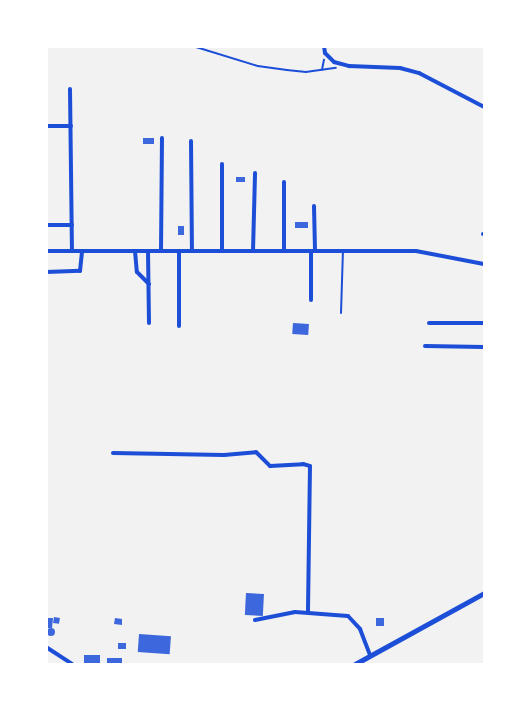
<!DOCTYPE html>
<style>
body{margin:0}
#map{position:relative;width:531px;height:711px;overflow:hidden;background:#f2f2f2;font-family:"PT Serif",serif}
div>[style]{position:absolute}
.building>*{inset:0;background:#3d67dc;transform-origin:0 0}
.round{border-radius:50%}
.path>*{height:1.5px;margin:-0.75px;padding:0 0.75px;transform-origin:0.75px;border-radius:0.75px;background:#1d4ed8}
.service>*{height:2px;margin:-1px;padding:0 1px;transform-origin:1px;border-radius:1px;background:#1d4ed8}
.minor>*{height:4px;margin:-2px;padding:0 2px;transform-origin:2px;border-radius:2px;background:#1d4ed8}
.tertiary>*{height:5px;margin:-2.5px;padding:0 2.5px;transform-origin:2.5px;border-radius:2.5px;background:#1d4ed8}
span{translate:-50% -50%;white-space:nowrap;text-align:center;line-height:1.15;-webkit-text-stroke:5px #fff;paint-order:stroke}
.frame{position:absolute;inset:0;border:48px solid #fff;pointer-events:none}
</style>
<div id="map">
<div class="building">
<i style="left:143px;top:138px;width:11px;height:6px"></i>
<i style="left:236px;top:177px;width:9px;height:5px"></i>
<i style="left:295px;top:222px;width:13px;height:6px"></i>
<i style="left:178px;top:226px;width:6px;height:9px"></i>
<i style="left:293px;top:323px;width:16px;height:11px;rotate:4deg"></i>
<i style="left:246px;top:593px;width:18px;height:22px;rotate:3deg"></i>
<i style="left:54px;top:617px;width:6px;height:6px;rotate:9deg"></i>
<i style="clip-path:polygon(46px 618px,53px 618px,52px 628px,46px 628px)"></i>
<i style="clip-path:polygon(115px 618px,122px 619px,122px 625px,114px 624px)"></i>
<i style="left:376px;top:618px;width:8px;height:8px"></i>
<i class="round" style="left:47px;top:628px;width:8px;height:8px"></i>
<i style="left:139px;top:634px;width:32px;height:18px;rotate:4deg"></i>
<i style="left:118px;top:643px;width:8px;height:6px"></i>
<i style="left:84px;top:655px;width:16px;height:9px"></i>
<i style="left:107px;top:658px;width:15px;height:6px"></i>
</div>
<div class="path">
<i style="left:193px;top:46px;width:68px;rotate:17.1deg"></i>
<i style="left:258px;top:66px;width:29px;rotate:8deg"></i>
<i style="left:287px;top:70px;width:19px;rotate:6deg"></i>
<i style="left:306px;top:72px;width:30px;rotate:-8deg"></i>
<i style="left:322px;top:70px;width:10px;rotate:-79deg"></i>
</div>
<div class="service">
<i style="left:341px;top:313px;width:63px;rotate:-88.2deg"></i>
</div>
<div class="minor">
<i style="left:324px;top:46px;width:7px;rotate:82deg"></i>
<i style="left:325px;top:53px;width:13px;rotate:45deg"></i>
<i style="left:334px;top:62px;width:16px;rotate:15deg"></i>
<i style="left:349px;top:66px;width:51px;rotate:2.2deg"></i>
<i style="left:400px;top:68px;width:20px;rotate:15deg"></i>
<i style="left:419px;top:73px;width:73px;rotate:27.6deg"></i>
<i style="left:70px;top:89px;width:162px;rotate:89.3deg"></i>
<i style="left:46px;top:126px;width:25px"></i>
<i style="left:191px;top:141px;width:110px;rotate:89.5deg"></i>
<i style="left:222px;top:164px;width:87px;rotate:90deg"></i>
<i style="left:284px;top:182px;width:69px;rotate:90deg"></i>
<i style="left:314px;top:206px;width:45px;rotate:88.7deg"></i>
<i style="left:46px;top:225px;width:26px"></i>
<i style="left:483px;top:234px;width:1px"></i>
<i style="left:46px;top:251px;width:370px"></i>
<i style="left:416px;top:251px;width:69px;rotate:10.8deg"></i>
<i style="left:135px;top:251px;width:21px;rotate:85deg"></i>
<i style="left:137px;top:272px;width:17px;rotate:45deg"></i>
<i style="left:148px;top:251px;width:72px;rotate:89.2deg"></i>
<i style="left:161px;top:251px;width:113px;rotate:-89.5deg"></i>
<i style="left:179px;top:251px;width:75px;rotate:90deg"></i>
<i style="left:253px;top:251px;width:78px;rotate:-88.5deg"></i>
<i style="left:311px;top:251px;width:49px;rotate:90deg"></i>
<i style="left:46px;top:272px;width:34px;rotate:-2deg"></i>
<i style="left:80px;top:271px;width:20px;rotate:-84deg"></i>
<i style="left:429px;top:323px;width:55px"></i>
<i style="left:425px;top:346px;width:59px;rotate:1deg"></i>
<i style="left:113px;top:453px;width:111px;rotate:1deg"></i>
<i style="left:224px;top:455px;width:32px;rotate:-5deg"></i>
<i style="left:256px;top:452px;width:20px;rotate:45deg"></i>
<i style="left:270px;top:466px;width:33px;rotate:-3deg"></i>
<i style="left:303px;top:464px;width:7px;rotate:16deg"></i>
<i style="left:310px;top:466px;width:146px;rotate:90.8deg"></i>
<i style="left:255px;top:620px;width:41px;rotate:-11.3deg"></i>
<i style="left:295px;top:612px;width:53px;rotate:4.3deg"></i>
<i style="left:348px;top:616px;width:18px;rotate:47deg"></i>
<i style="left:360px;top:629px;width:28px;rotate:69deg"></i>
<i style="left:46px;top:647px;width:31px;rotate:33deg"></i>
</div>
<div class="tertiary">
<i style="left:355px;top:664px;width:147px;rotate:-28.8deg"></i>
</div>
<div class="frame"></div>
</div>
